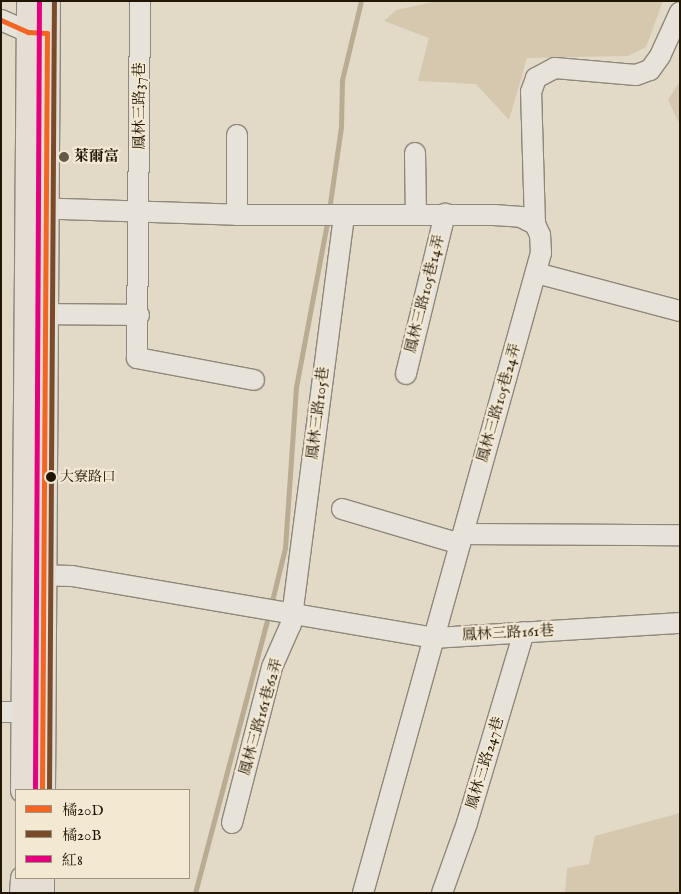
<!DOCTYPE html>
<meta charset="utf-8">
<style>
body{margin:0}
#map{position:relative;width:681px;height:894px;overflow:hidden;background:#e2d9c6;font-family:"IM FELL English","Noto Serif TC",serif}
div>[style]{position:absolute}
.green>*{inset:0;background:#d5c8af}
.stream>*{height:5px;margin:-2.5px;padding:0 2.5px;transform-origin:2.5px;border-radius:2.5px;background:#b9ac93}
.roads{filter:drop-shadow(1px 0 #8e877b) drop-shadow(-1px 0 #8e877b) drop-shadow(0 1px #8e877b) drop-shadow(0 -1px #8e877b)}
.minor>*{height:20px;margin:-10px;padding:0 10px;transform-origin:10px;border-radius:10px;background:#e8e3da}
.major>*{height:25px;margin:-12.5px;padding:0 12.5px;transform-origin:12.5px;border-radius:12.5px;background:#e4ded4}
.bus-1>*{height:5px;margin:-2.5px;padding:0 2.5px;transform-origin:2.5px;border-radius:2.5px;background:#f26522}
.bus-2>*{height:5px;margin:-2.5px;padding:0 2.5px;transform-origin:2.5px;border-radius:2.5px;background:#7a4b2a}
.bus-3>*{height:5px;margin:-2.5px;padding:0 2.5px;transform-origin:2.5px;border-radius:2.5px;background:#e5007d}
.dots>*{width:14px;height:14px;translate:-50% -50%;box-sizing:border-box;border:2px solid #f3e9d3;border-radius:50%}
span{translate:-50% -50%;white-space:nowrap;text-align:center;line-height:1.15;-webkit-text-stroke:4px #f3e9d3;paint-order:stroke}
.bus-label{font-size:14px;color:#211504}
.left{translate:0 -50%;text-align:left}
.street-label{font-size:15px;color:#211504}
.poi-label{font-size:15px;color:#211504;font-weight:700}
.frame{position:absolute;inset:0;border:2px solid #211504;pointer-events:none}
.legend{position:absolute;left:15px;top:789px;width:175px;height:90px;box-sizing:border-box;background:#f3e9d3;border:1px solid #9f9480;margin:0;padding:6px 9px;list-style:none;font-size:15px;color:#211504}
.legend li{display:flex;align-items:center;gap:10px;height:25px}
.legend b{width:25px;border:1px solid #9f9480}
</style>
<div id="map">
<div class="green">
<i style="clip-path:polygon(437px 1px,663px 1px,646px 47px,628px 56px,527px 58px,509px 120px,476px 84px,418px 81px,429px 38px,384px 21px,396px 10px)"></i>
<i style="clip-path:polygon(680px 81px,680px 125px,668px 100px)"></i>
<i style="clip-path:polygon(680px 813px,680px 893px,565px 893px,567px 868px,589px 864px,595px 836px)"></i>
</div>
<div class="stream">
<i style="left:329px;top:210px;width:84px;rotate:-81.8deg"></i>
<i style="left:341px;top:127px;width:47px;rotate:-88.8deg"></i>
<i style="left:342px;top:80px;width:81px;rotate:-76.5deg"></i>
<i style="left:271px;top:605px;width:59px;rotate:-76.2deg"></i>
<i style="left:285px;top:548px;width:161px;rotate:-86.1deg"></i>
<i style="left:296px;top:387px;width:172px;rotate:-79.3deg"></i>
<i style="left:195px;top:893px;width:290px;rotate:-75.2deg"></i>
</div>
<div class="roads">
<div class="minor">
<i style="left:140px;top:1px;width:357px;rotate:90.5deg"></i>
<i style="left:137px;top:358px;width:119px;rotate:10.6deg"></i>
<i style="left:1px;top:20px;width:30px;rotate:24deg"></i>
<i style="left:28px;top:32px;width:14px;rotate:4deg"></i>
<i style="left:237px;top:135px;width:80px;rotate:90deg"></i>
<i style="left:415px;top:153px;width:61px;rotate:89.1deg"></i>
<i style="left:31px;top:208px;width:206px;rotate:1.9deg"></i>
<i style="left:237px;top:215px;width:257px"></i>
<i style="left:494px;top:215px;width:27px;rotate:4deg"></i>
<i style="left:521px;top:217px;width:16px;rotate:27deg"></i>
<i style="left:536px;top:273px;width:149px;rotate:14.8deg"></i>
<i style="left:45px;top:314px;width:94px;rotate:0.6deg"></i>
<i style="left:406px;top:374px;width:165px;rotate:-76.3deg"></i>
<i style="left:342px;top:509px;width:123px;rotate:16.5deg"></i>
<i style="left:463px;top:534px;width:217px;rotate:0.3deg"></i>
<i style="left:28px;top:575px;width:44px;rotate:1.3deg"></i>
<i style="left:72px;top:576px;width:367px;rotate:9.7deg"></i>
<i style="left:434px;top:638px;width:246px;rotate:-3.5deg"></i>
<i style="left:1px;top:712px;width:23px;rotate:-2deg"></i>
<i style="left:232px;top:823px;width:161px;rotate:-75.6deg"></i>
<i style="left:272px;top:667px;width:47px;rotate:-66.2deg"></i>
<i style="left:291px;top:624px;width:412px;rotate:-82.6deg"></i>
<i style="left:363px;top:893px;width:664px;rotate:-74.46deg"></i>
<i style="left:541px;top:253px;width:18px;rotate:-93deg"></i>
<i style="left:540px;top:235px;width:12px;rotate:-114deg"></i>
<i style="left:535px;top:224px;width:132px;rotate:-91.7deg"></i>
<i style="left:531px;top:92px;width:15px;rotate:-70deg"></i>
<i style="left:536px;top:78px;width:21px;rotate:-28deg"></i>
<i style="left:555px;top:68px;width:81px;rotate:4.9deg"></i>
<i style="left:636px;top:75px;width:15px;rotate:-20deg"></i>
<i style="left:650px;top:70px;width:17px;rotate:-54deg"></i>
<i style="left:660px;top:56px;width:48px;rotate:-65.6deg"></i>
<i style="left:442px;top:893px;width:74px;rotate:-70.3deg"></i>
<i style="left:467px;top:823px;width:199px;rotate:-73.4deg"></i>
</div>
<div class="major">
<i style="left:23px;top:790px;width:789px;rotate:-89.56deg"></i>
<i style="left:42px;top:790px;width:789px;rotate:-89.64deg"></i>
<i style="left:22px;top:893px;width:15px;rotate:-86deg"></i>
<i style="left:41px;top:893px;width:15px;rotate:-90deg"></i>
</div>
</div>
<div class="bus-1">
<i style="left:1px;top:20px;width:30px;rotate:24deg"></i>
<i style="left:28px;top:32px;width:19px;rotate:3deg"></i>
<i style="left:47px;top:33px;width:757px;rotate:90.38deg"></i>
</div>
<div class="bus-2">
<i style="left:49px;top:790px;width:789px;rotate:-89.64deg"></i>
</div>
<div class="bus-3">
<i style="left:35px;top:790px;width:789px;rotate:-89.71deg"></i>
</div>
<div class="dots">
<i style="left:64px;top:157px;background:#655a48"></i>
<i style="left:51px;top:477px;background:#211504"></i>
</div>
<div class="bus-label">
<span class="left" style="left:60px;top:477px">大寮路口</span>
</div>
<div class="street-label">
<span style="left:140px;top:106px;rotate:-90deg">鳳林三路37巷</span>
<span style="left:425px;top:294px;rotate:-76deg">鳳林三路105巷14弄</span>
<span style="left:499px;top:403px;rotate:-74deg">鳳林三路105巷24弄</span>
<span style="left:318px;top:413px;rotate:-83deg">鳳林三路105巷</span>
<span style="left:508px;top:633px;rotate:-3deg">鳳林三路161巷</span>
<span style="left:261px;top:717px;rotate:-74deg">鳳林三路161巷62弄</span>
<span style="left:485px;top:763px;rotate:-73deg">鳳林三路247巷</span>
</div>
<div class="poi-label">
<span class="left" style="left:74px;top:157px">萊爾富</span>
</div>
<div class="frame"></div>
<ul class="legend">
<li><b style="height:6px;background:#f26522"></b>橘20D</li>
<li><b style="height:6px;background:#7a4b2a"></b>橘20B</li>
<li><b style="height:6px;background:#e5007d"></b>紅8</li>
</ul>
</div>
